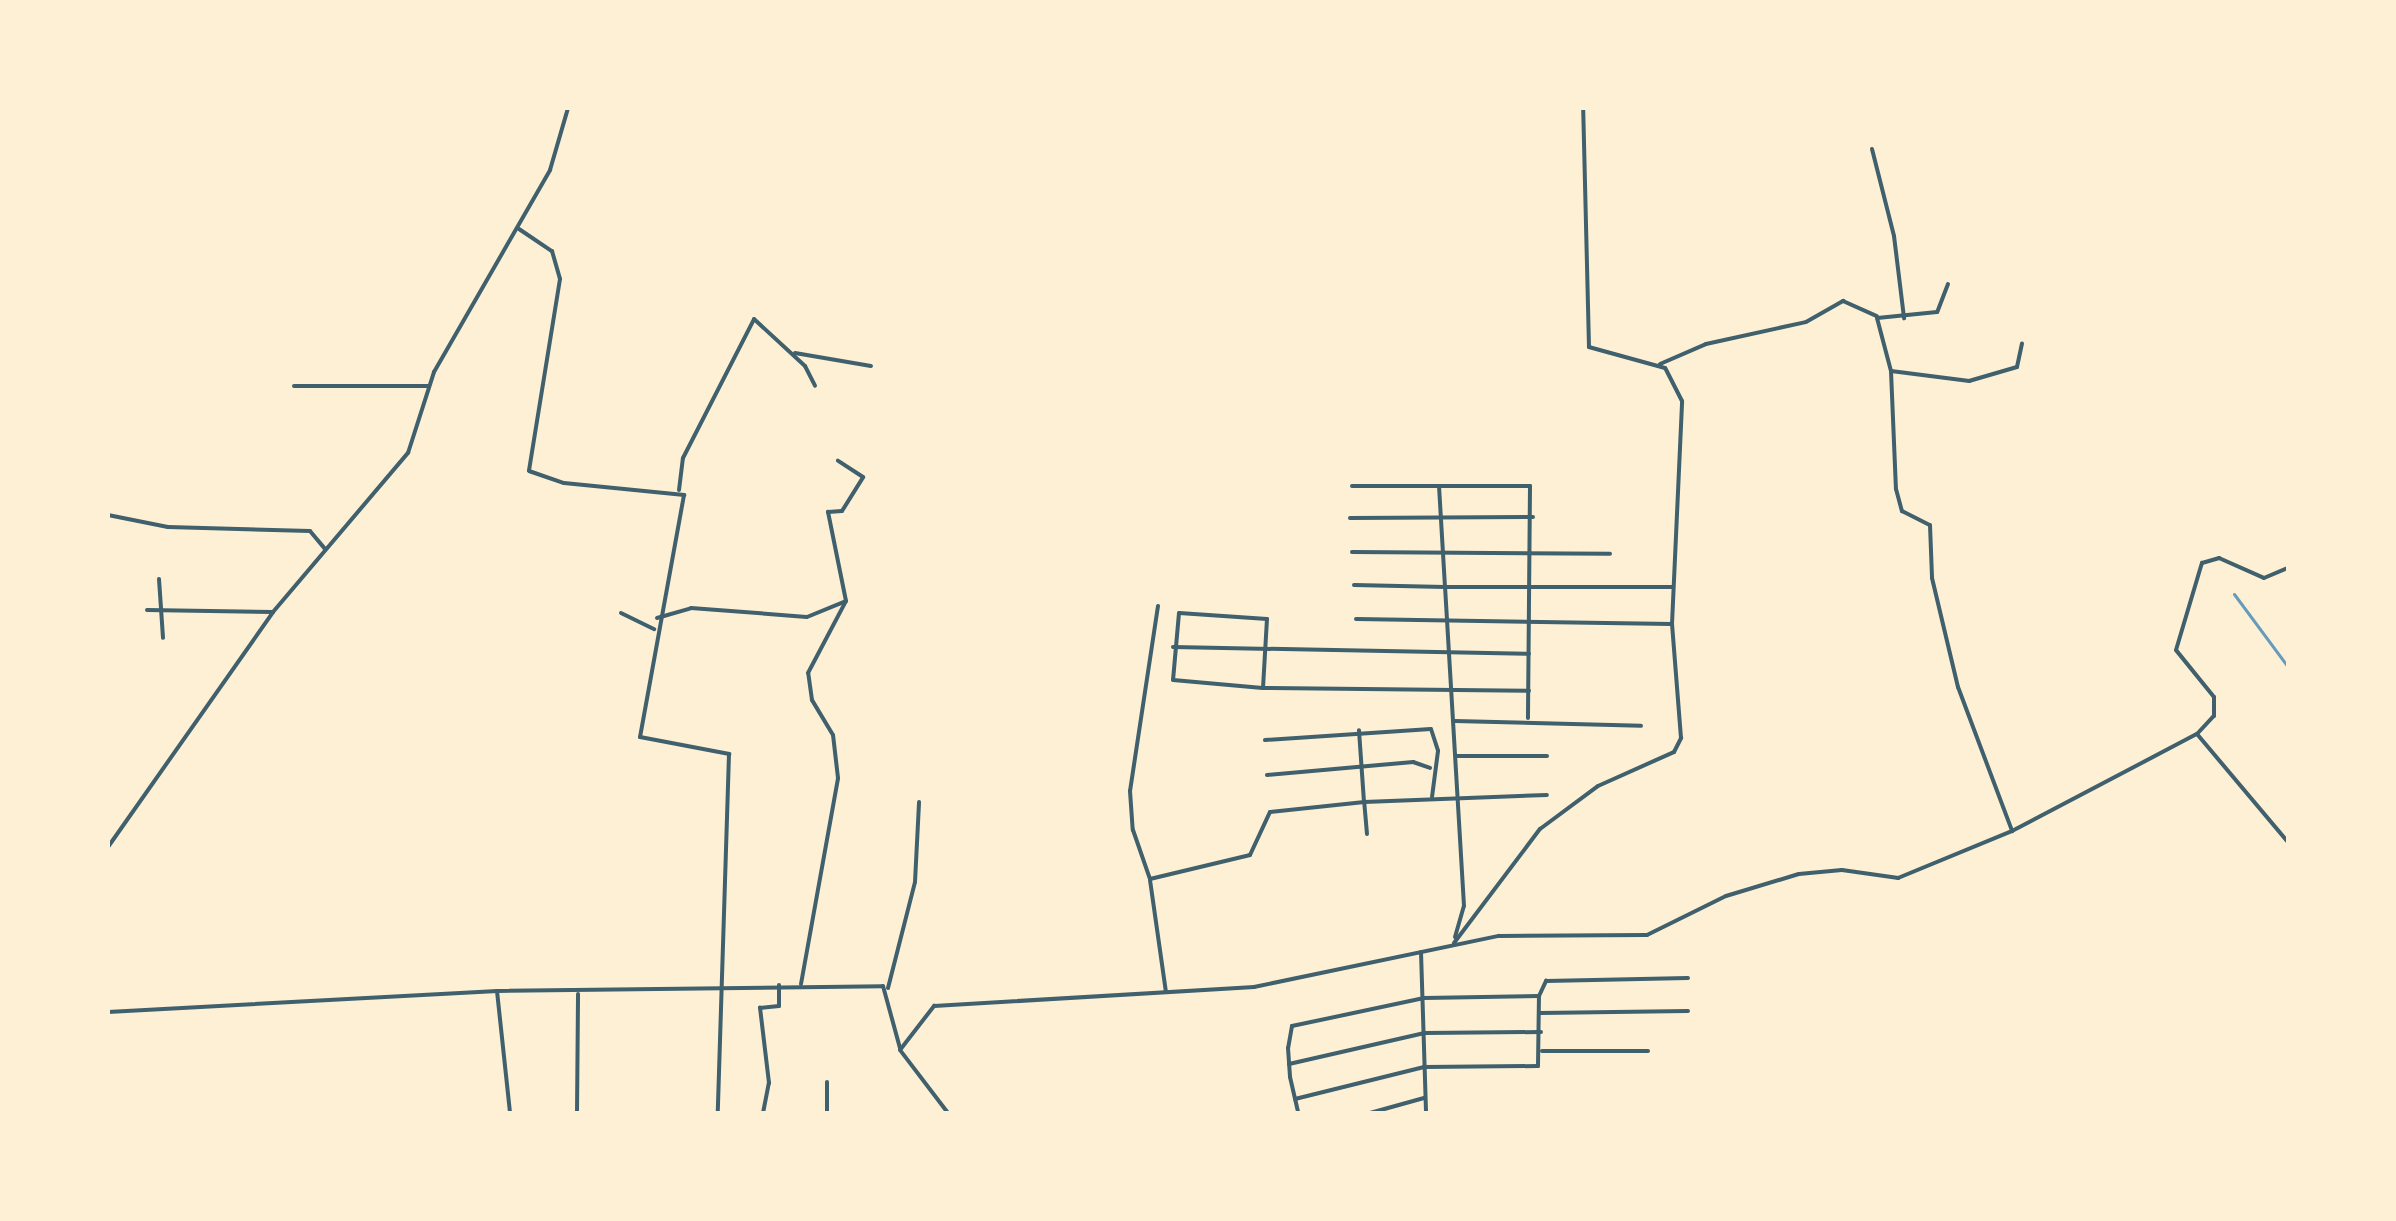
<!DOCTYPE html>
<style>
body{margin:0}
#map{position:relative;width:2396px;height:1221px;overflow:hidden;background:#fdf0d5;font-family:Ubuntu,sans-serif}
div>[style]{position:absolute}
.stream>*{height:3px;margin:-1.5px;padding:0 1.5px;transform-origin:1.5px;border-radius:1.5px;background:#669bbc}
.minor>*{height:4px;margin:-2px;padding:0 2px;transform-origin:2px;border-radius:2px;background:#3f606c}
span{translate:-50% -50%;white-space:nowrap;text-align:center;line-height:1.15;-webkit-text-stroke:7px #fdf0d5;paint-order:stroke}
.frame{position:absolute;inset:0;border:110px solid #fdf0d5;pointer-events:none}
</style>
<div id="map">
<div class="stream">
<i style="left:2234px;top:594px;width:91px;rotate:53.5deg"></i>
</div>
<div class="minor">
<i style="left:1872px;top:149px;width:90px;rotate:75.8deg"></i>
<i style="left:1894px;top:236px;width:83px;rotate:83deg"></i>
<i style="left:519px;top:229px;width:40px;rotate:34deg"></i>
<i style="left:552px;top:251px;width:29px;rotate:74deg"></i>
<i style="left:560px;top:279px;width:194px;rotate:99.2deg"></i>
<i style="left:529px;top:471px;width:37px;rotate:19deg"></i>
<i style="left:564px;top:483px;width:121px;rotate:5.7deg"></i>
<i style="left:684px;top:495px;width:246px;rotate:100.3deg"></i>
<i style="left:640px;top:737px;width:91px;rotate:10.8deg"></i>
<i style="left:729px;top:754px;width:359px;rotate:91.8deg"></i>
<i style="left:1948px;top:284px;width:30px;rotate:111deg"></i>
<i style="left:1937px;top:312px;width:60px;rotate:174.3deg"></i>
<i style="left:1877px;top:318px;width:55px;rotate:75.2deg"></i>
<i style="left:1891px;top:371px;width:118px;rotate:87.6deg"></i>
<i style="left:1896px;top:489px;width:23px;rotate:75deg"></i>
<i style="left:1902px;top:511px;width:31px;rotate:27deg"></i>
<i style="left:1930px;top:525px;width:53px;rotate:87.8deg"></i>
<i style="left:1932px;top:578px;width:112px;rotate:76.6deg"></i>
<i style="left:1958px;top:687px;width:154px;rotate:69.4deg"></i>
<i style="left:795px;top:353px;width:77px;rotate:9.7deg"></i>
<i style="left:1660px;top:364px;width:50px;rotate:-23.5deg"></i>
<i style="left:1706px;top:344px;width:102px;rotate:-12.4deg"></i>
<i style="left:1806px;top:322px;width:43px;rotate:-29.6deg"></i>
<i style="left:1843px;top:301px;width:37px;rotate:24deg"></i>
<i style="left:1891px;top:371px;width:79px;rotate:7.3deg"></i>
<i style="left:1969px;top:381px;width:50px;rotate:-16.3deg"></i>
<i style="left:2017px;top:367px;width:24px;rotate:-78deg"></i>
<i style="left:294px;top:386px;width:134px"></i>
<i style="left:1352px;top:486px;width:178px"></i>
<i style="left:1530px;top:486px;width:232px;rotate:90.5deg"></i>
<i style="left:679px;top:490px;width:32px;rotate:-83deg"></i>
<i style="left:683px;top:458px;width:156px;rotate:-62.9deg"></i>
<i style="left:754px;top:319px;width:69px;rotate:42.7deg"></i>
<i style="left:805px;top:366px;width:22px;rotate:63deg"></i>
<i style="left:108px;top:515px;width:61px;rotate:11.3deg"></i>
<i style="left:168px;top:527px;width:142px;rotate:1.6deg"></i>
<i style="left:310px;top:531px;width:23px;rotate:50deg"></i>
<i style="left:1350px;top:518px;width:183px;rotate:-0.3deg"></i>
<i style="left:1352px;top:552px;width:258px;rotate:0.4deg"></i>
<i style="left:159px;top:579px;width:59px;rotate:86.1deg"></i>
<i style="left:1354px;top:585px;width:91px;rotate:1.3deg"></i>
<i style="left:1445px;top:587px;width:101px;rotate:-93.4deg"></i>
<i style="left:1158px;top:606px;width:187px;rotate:98.6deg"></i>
<i style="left:1130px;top:791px;width:39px;rotate:86deg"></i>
<i style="left:1133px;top:830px;width:52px;rotate:70.9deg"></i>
<i style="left:1150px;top:879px;width:103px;rotate:-13.5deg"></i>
<i style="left:1250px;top:855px;width:47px;rotate:-65.1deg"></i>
<i style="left:1270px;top:812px;width:95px;rotate:-6.1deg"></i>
<i style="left:1364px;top:802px;width:72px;rotate:-94deg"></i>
<i style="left:147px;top:610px;width:126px;rotate:0.9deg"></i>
<i style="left:621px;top:613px;width:37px;rotate:26deg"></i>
<i style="left:657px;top:618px;width:35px;rotate:-16deg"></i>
<i style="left:691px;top:608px;width:116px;rotate:4.4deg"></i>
<i style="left:807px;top:617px;width:42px;rotate:-22.3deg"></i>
<i style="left:846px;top:601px;width:91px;rotate:-101.4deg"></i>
<i style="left:828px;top:512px;width:14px;rotate:-4deg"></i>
<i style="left:842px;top:511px;width:40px;rotate:-58deg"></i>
<i style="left:863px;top:477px;width:30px;rotate:-147deg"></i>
<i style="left:1356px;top:619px;width:316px;rotate:0.9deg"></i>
<i style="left:1173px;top:647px;width:356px;rotate:1.1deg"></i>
<i style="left:1263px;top:688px;width:69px;rotate:-86.7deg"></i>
<i style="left:1267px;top:619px;width:88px;rotate:-176.1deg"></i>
<i style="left:1179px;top:613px;width:67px;rotate:95.1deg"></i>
<i style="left:1173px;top:680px;width:90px;rotate:5.1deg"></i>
<i style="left:1263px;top:688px;width:266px;rotate:0.6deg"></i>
<i style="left:1455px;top:721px;width:186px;rotate:1.5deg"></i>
<i style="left:2197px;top:734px;width:25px;rotate:-47deg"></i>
<i style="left:2214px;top:716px;width:19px;rotate:-90deg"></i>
<i style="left:2214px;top:697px;width:60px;rotate:-129deg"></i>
<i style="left:2176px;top:650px;width:91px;rotate:-73.4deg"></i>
<i style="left:2202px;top:563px;width:18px;rotate:-16deg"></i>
<i style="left:2219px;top:558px;width:49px;rotate:24deg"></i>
<i style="left:2264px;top:578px;width:26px;rotate:-23deg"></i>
<i style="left:1265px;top:740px;width:166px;rotate:-3.8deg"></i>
<i style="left:1431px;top:729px;width:23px;rotate:72deg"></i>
<i style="left:1438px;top:751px;width:46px;rotate:97.4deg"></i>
<i style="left:1457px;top:756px;width:90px"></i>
<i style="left:1267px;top:775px;width:147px;rotate:-5.1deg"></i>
<i style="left:1413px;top:762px;width:18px;rotate:19deg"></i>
<i style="left:1367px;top:834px;width:32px;rotate:-95deg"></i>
<i style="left:1364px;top:802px;width:183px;rotate:-2.2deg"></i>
<i style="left:108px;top:847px;width:287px;rotate:-54.9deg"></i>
<i style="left:273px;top:612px;width:209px;rotate:-49.7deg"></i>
<i style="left:408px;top:453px;width:85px;rotate:-72.2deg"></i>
<i style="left:434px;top:372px;width:233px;rotate:-60.1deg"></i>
<i style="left:550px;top:170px;width:65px;rotate:-73.8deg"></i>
<i style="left:1150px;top:880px;width:113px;rotate:81.9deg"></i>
<i style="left:1455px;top:937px;width:32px;rotate:-74deg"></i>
<i style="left:1464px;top:906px;width:320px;rotate:-93.4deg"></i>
<i style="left:1445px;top:587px;width:228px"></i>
<i style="left:1454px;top:943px;width:143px;rotate:-53deg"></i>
<i style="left:1540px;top:829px;width:72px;rotate:-36.6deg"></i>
<i style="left:1598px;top:786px;width:83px;rotate:-24.1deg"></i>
<i style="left:1674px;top:752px;width:16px;rotate:-63deg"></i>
<i style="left:1681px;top:738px;width:114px;rotate:-94.5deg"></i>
<i style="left:1672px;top:624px;width:223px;rotate:-87.4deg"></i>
<i style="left:1682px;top:401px;width:37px;rotate:-117deg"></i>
<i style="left:1665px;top:368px;width:79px;rotate:-164.6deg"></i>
<i style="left:1589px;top:347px;width:239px;rotate:-91.4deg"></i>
<i style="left:1421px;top:952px;width:161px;rotate:88.2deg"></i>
<i style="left:801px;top:984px;width:209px;rotate:-79.8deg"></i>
<i style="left:838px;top:778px;width:43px;rotate:-96.6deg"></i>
<i style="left:833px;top:735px;width:41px;rotate:-121deg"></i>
<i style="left:812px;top:700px;width:27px;rotate:-98deg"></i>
<i style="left:808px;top:673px;width:81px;rotate:-62.2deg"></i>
<i style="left:888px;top:988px;width:109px;rotate:-75.7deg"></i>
<i style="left:915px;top:882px;width:80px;rotate:-87.1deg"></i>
<i style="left:497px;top:991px;width:122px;rotate:83.9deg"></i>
<i style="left:1539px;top:996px;width:17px;rotate:-65deg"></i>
<i style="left:1546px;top:981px;width:142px;rotate:-1.2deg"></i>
<i style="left:108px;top:1012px;width:390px;rotate:-3.1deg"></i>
<i style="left:497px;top:991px;width:386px;rotate:-0.7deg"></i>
<i style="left:883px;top:986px;width:64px;rotate:74.7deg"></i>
<i style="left:1540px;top:1013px;width:148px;rotate:-0.8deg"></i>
<i style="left:1542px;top:1051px;width:106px"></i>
<i style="left:1289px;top:1064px;width:139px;rotate:-12.9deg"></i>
<i style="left:1424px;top:1033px;width:117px;rotate:-0.5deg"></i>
<i style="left:827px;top:1082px;width:31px;rotate:90deg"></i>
<i style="left:1295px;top:1099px;width:133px;rotate:-13.9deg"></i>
<i style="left:1424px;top:1067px;width:114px;rotate:-0.5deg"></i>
<i style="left:1538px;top:1066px;width:70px;rotate:-89.2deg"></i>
<i style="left:1539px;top:996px;width:115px;rotate:179deg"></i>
<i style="left:1424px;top:998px;width:135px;rotate:168deg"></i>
<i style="left:1292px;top:1026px;width:22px;rotate:100deg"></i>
<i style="left:1288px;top:1048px;width:29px;rotate:86deg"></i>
<i style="left:1290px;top:1077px;width:37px;rotate:77deg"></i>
<i style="left:577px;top:1113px;width:119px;rotate:-89.5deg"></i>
<i style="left:763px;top:1113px;width:31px;rotate:-79deg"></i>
<i style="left:769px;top:1083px;width:76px;rotate:-96.8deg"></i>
<i style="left:760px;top:1008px;width:19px;rotate:-6deg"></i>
<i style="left:779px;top:1006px;width:21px;rotate:-90deg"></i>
<i style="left:948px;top:1113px;width:79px;rotate:-127.3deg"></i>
<i style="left:900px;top:1050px;width:56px;rotate:-52.3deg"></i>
<i style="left:934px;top:1006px;width:321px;rotate:-3.4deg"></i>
<i style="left:1254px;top:987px;width:250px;rotate:-11.8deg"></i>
<i style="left:1499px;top:936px;width:148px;rotate:-0.4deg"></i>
<i style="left:1647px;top:935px;width:88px;rotate:-26.3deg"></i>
<i style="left:1726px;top:896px;width:76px;rotate:-16.8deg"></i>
<i style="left:1799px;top:874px;width:43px;rotate:-5.3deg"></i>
<i style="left:1842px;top:870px;width:57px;rotate:8.1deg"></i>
<i style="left:1898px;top:878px;width:123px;rotate:-22.4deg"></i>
<i style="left:2012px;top:831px;width:209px;rotate:-27.7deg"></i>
<i style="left:2197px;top:734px;width:141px;rotate:49.9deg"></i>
<i style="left:1370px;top:1113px;width:56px;rotate:-15.5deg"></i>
</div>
<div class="frame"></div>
</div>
